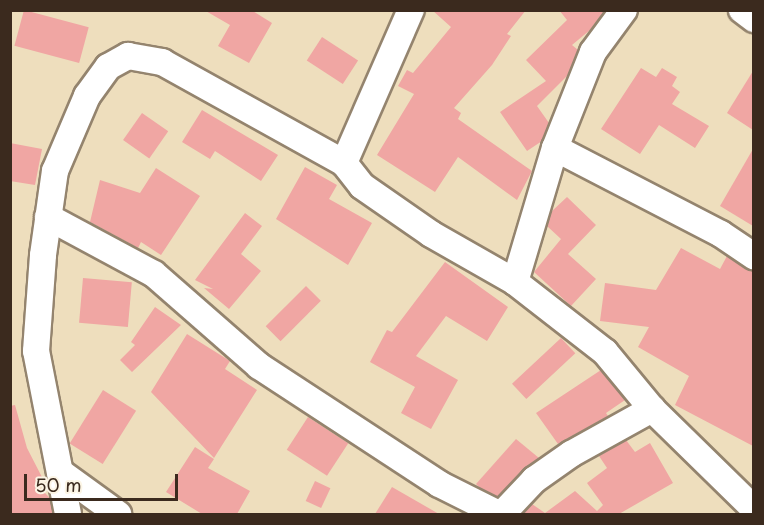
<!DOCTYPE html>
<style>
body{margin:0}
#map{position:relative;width:764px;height:525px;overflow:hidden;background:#eedebd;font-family:"Playpen Sans",sans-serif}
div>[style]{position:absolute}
.building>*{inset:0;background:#f0a6a3;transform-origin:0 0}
.roads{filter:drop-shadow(2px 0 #94846e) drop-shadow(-2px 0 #94846e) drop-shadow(0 2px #94846e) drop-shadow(0 -2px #94846e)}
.minor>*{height:26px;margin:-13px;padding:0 13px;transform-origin:13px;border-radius:13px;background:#fff}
span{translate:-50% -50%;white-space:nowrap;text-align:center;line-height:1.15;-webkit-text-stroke:5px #fcf5e5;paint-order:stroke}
.frame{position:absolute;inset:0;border:12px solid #3b2a1e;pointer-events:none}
.scale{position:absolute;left:24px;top:474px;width:154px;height:27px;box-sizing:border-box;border:3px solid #3b2a1e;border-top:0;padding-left:8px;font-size:18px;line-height:21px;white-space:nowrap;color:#3b2a1e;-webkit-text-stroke:4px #fcf5e5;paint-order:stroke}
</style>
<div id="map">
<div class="building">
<i style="left:24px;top:10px;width:67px;height:37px;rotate:15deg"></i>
<i style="clip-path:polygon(204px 10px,251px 10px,272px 23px,249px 63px,218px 46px,230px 25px)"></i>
<i style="clip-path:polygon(432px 10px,526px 10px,507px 34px,511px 36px,492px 65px,454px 108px,461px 113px,458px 119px,532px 171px,517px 200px,458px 157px,435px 192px,377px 155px,414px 94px,398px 86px,407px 70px,413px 73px,451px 27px)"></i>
<i style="clip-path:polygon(559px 10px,605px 10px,590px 30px,572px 45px,578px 50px,568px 75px,537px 106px,549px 123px,542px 141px,527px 151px,500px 112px,546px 81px,526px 60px,567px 20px)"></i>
<i style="left:322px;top:37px;width:43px;height:28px;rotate:33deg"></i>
<i style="clip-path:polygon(641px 68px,656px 77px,662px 68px,677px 77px,672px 86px,680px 92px,672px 104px,709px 126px,695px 148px,659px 125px,640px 154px,601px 129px)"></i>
<i style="clip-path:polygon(753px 71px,753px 130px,727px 113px)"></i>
<i style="clip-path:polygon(202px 110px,278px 155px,261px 181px,215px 151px,210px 159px,182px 142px)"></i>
<i style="left:142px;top:113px;width:32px;height:33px;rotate:35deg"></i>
<i style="clip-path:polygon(10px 143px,42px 149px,35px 185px,10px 181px)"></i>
<i style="clip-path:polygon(753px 149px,753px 226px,720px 206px)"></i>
<i style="clip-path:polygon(305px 167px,337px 185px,329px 199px,372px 223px,348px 265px,276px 219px)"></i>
<i style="clip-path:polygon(156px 168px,200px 196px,161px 255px,141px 242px,138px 248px,90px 222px,100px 180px,140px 193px)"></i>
<i style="clip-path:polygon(567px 197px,596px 225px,568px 254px,596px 279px,571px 306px,534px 272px,561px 239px,547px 226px,551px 212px)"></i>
<i style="clip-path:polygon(245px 213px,262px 226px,241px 254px,261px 271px,229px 309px,204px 288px,213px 289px,195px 280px)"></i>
<i style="clip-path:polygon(681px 248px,720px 269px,727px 256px,753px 271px,753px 446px,675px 405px,689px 376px,638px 347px,649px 327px,600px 321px,605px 283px,656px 290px)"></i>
<i style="clip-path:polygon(445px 262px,508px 307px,487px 341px,446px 316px,416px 356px,458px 380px,431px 429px,401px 413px,415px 387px,370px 362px,387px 330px,392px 332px)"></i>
<i style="left:83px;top:278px;width:49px;height:45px;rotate:5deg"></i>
<i style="left:306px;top:286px;width:21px;height:57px;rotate:45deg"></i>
<i style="clip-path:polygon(155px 307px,181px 325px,132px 372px,120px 360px,135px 345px,131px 342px)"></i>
<i style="clip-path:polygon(187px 334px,230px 361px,225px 369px,257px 390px,214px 458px,151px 392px)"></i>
<i style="left:561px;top:338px;width:21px;height:67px;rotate:47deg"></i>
<i style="clip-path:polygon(601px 370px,625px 400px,606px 413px,608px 416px,558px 444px,536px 413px)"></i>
<i style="left:103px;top:390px;width:39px;height:63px;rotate:32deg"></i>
<i style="clip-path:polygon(15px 405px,27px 448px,45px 483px,39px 487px,50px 498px,53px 514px,10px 514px,10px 406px)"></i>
<i style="left:308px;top:417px;width:48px;height:39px;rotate:33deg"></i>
<i style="clip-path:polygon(516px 439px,539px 458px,498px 497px,480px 488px,476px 484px)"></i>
<i style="clip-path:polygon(626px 440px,635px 452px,650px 443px,673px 483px,619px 514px,522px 514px,532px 504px,545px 513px,575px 491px,597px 511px,603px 505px,587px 483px,607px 468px,599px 456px)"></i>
<i style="clip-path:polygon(195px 447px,214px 459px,208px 468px,250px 491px,237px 514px,202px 514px,166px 492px)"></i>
<i style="left:315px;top:481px;width:17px;height:22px;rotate:25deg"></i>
<i style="clip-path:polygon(392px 487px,439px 514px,375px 514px)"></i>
</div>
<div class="roads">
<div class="minor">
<i style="left:742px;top:10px;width:15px;rotate:37deg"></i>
<i style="left:555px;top:148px;width:187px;rotate:27.4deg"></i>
<i style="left:721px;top:234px;width:40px;rotate:34deg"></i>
<i style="left:344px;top:163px;width:167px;rotate:-66.4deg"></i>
<i style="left:48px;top:217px;width:120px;rotate:28.3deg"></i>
<i style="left:154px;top:274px;width:140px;rotate:41.2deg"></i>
<i style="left:259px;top:366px;width:215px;rotate:33.2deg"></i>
<i style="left:439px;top:484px;width:67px;rotate:26.6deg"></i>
<i style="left:515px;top:282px;width:140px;rotate:-73.4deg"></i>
<i style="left:555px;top:148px;width:103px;rotate:-68.4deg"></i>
<i style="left:593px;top:52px;width:52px;rotate:-53.6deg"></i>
<i style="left:60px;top:472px;width:72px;rotate:35.9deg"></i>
<i style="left:68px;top:514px;width:166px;rotate:-101.1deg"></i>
<i style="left:36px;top:351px;width:96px;rotate:-85.8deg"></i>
<i style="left:43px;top:255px;width:85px;rotate:-81.9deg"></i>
<i style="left:55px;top:171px;width:82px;rotate:-66.9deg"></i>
<i style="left:87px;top:96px;width:36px;rotate:-54deg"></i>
<i style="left:108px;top:67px;width:23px;rotate:-29deg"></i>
<i style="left:128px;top:56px;width:35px;rotate:10deg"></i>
<i style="left:162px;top:62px;width:208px;rotate:29deg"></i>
<i style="left:344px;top:163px;width:29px;rotate:52deg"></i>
<i style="left:362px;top:186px;width:84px;rotate:34.8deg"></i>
<i style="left:431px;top:234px;width:97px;rotate:29.7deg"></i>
<i style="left:515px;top:282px;width:114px;rotate:37.9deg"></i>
<i style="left:605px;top:352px;width:74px;rotate:50.5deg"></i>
<i style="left:652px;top:409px;width:143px;rotate:44.4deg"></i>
<i style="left:502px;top:514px;width:47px;rotate:-46.7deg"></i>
<i style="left:534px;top:480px;width:45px;rotate:-35.1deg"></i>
<i style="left:571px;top:454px;width:93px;rotate:-29.1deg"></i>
</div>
</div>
<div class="frame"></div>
<div class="scale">50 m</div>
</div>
